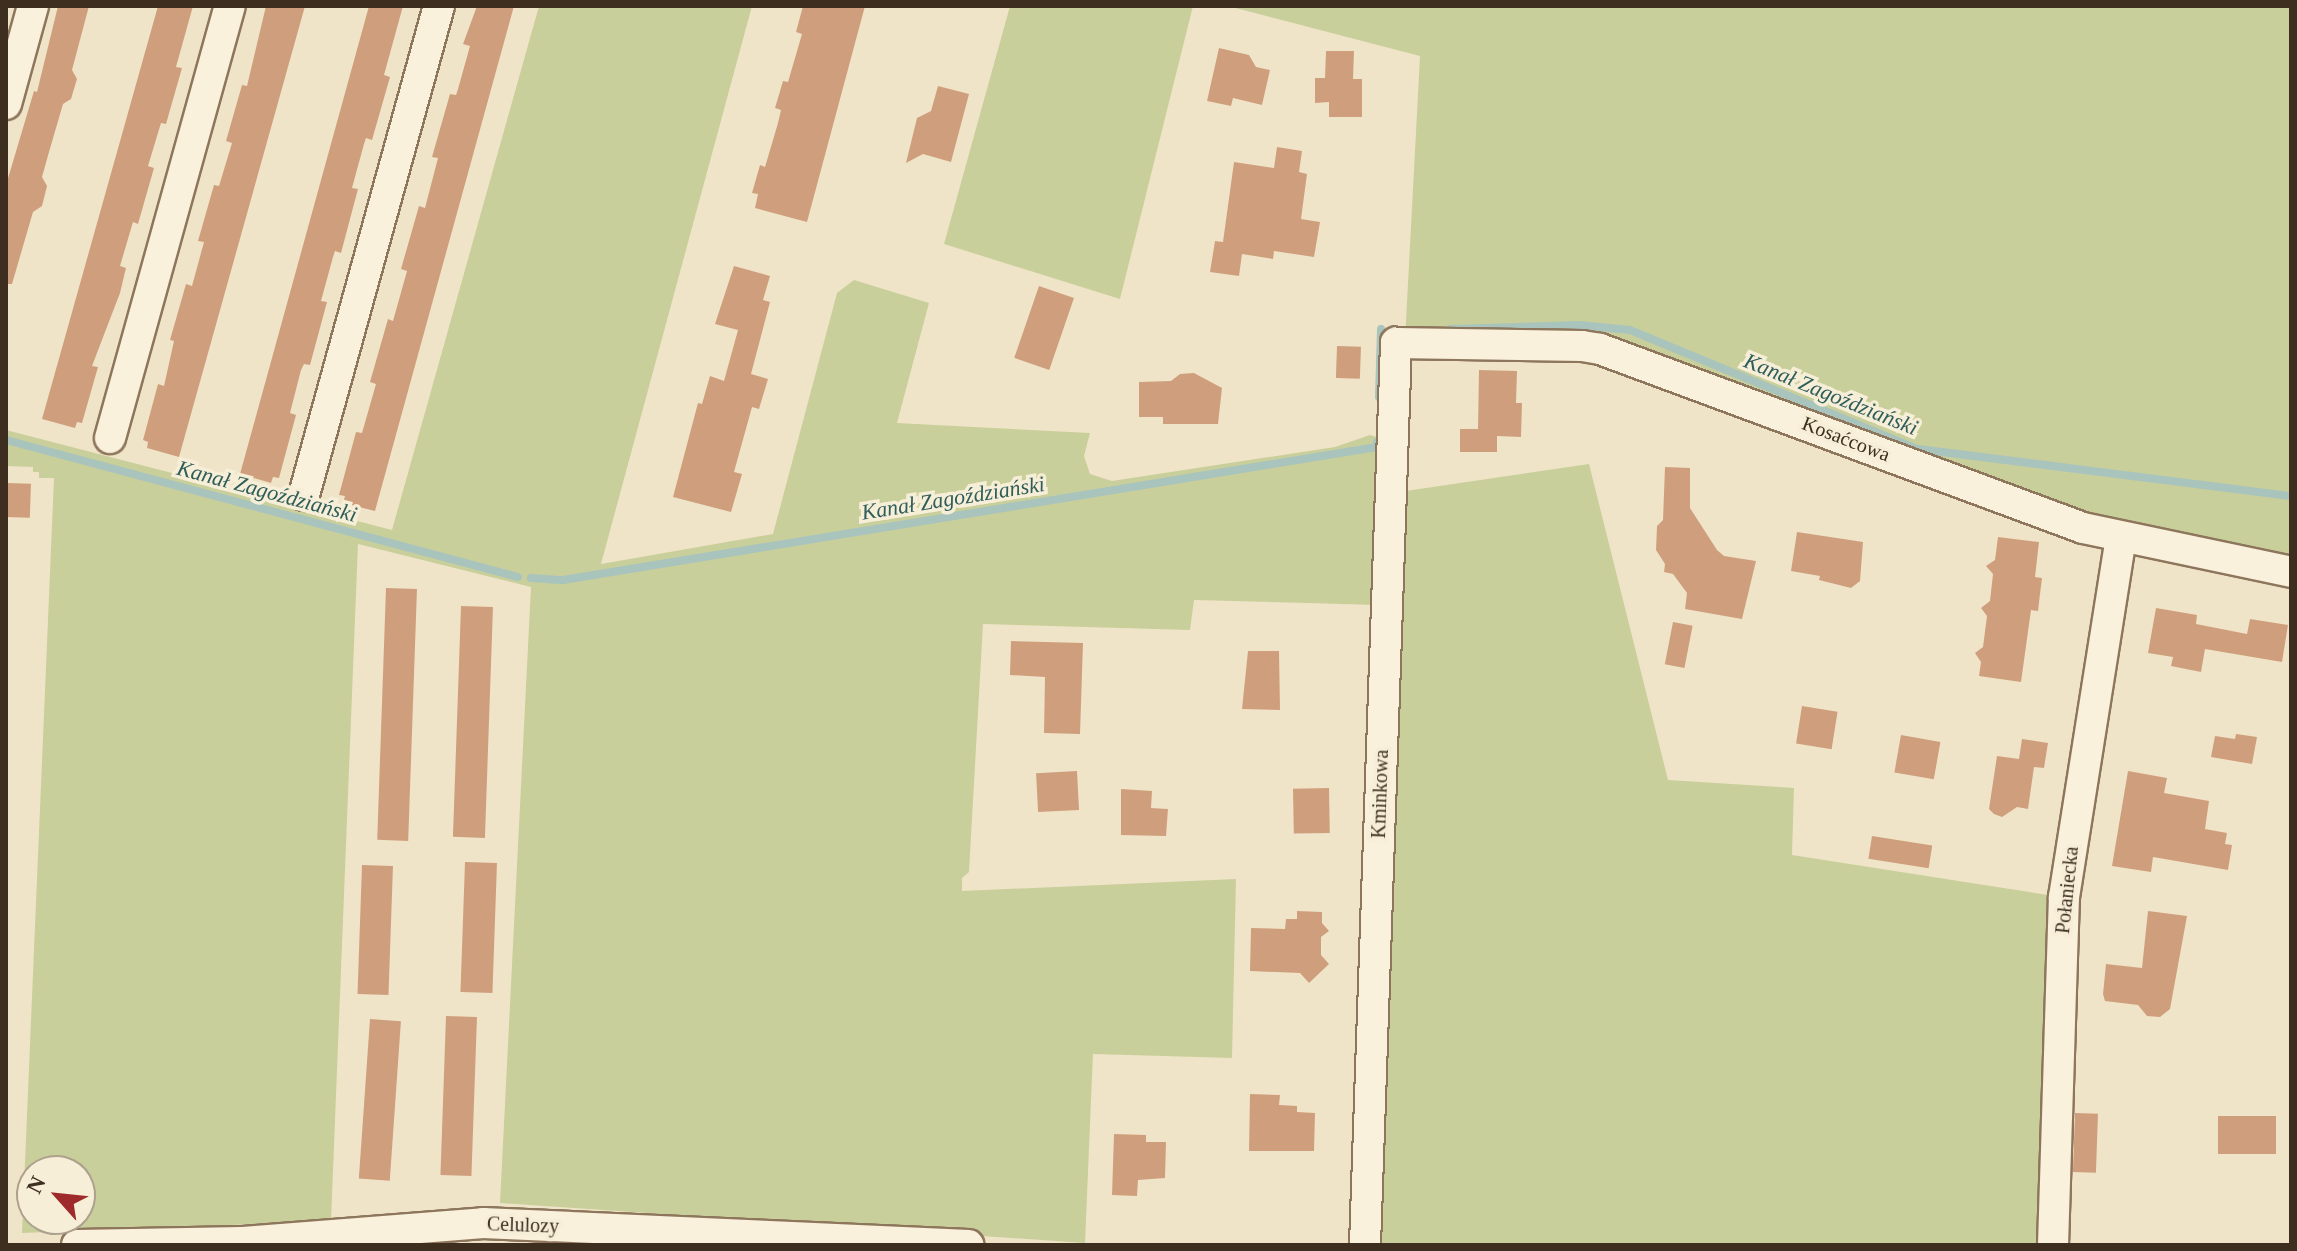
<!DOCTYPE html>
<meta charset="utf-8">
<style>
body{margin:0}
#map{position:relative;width:2297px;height:1251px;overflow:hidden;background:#f0e4c8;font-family:"Times New Roman",serif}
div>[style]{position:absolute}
.green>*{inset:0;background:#c9cf9b}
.stream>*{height:8px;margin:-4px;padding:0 4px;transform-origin:4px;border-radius:4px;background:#a9c4bc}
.building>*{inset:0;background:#cf9f7d;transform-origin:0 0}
.roads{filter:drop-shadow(2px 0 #8d765c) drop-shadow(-2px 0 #8d765c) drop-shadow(0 2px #8d765c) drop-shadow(0 -2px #8d765c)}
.street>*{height:30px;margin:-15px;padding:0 15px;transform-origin:15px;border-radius:15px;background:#faf1dc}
span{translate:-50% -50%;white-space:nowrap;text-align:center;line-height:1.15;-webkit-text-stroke:7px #f7eed8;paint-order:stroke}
.street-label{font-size:20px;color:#3d2e20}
.water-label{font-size:22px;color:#2f5d5a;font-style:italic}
.frame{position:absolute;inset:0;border:8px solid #3d2e20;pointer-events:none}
.north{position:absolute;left:16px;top:1155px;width:80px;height:80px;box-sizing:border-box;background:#f7eed8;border:2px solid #ada18e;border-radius:50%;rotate:297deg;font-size:22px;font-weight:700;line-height:32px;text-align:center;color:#3d2e20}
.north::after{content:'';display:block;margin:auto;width:28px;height:36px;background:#9e2a2b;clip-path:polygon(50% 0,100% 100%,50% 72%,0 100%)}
</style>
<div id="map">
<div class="green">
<i style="clip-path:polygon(evenodd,539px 6px,752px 6px,601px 564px,773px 534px,837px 293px,854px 280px,929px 303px,897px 423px,1090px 433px,1084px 456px,1090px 474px,1112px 481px,1335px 447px,1370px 435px,1383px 439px,1378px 605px,1194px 600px,1190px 630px,983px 624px,969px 872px,962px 878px,962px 891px,1236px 879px,1232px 1058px,1093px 1054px,1085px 1243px,500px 1203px,531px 587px,358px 544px,331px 1221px,22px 1233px,54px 478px,39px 478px,39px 472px,33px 472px,33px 467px,6px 466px,6px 430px,392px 530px,539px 6px,32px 1171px,80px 1171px,80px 1219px,32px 1219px,32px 1171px)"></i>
<i style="clip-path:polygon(1010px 6px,1193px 6px,1120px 299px,944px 244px)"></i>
<i style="clip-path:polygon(1228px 6px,2291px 6px,2291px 558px,2089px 514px,1758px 392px,1597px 340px,1405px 340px,1420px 56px)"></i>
<i style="clip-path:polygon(1589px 464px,1668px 780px,1794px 788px,1792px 855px,2054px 896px,2044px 1245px,1375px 1243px,1399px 492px)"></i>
</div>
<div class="stream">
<i style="left:1451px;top:329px;width:128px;rotate:-1.8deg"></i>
<i style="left:1579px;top:325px;width:51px;rotate:5.6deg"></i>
<i style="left:1630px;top:330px;width:312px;rotate:22.5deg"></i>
<i style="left:1918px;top:449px;width:376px;rotate:7.2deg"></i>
<i style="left:1379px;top:397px;width:68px;rotate:-88.3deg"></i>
<i style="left:6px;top:440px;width:530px;rotate:14.98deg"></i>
<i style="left:531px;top:578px;width:32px;rotate:4deg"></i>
<i style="left:563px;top:580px;width:825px;rotate:-9.28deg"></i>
<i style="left:1377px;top:447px;width:5px;rotate:-90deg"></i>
</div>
<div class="building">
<i style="clip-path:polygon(58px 6px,89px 6px,72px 70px,77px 79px,71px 99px,63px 104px,49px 152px,42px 177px,47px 186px,42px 206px,33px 212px,12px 284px,6px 284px,6px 185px,34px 91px,37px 92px)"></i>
<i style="clip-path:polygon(158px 6px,193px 6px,176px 67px,182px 68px,166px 124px,161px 123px,148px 166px,154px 168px,138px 224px,133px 222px,120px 266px,126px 268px,120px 293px,92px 366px,98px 367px,82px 423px,77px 422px,75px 428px,42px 419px)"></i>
<i style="clip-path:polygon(266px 6px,305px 6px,179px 457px,147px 448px,148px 442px,143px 440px,158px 384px,164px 386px,174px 341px,170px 340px,186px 284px,192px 286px,204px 242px,198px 241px,214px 185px,219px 186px,232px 143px,226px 141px,242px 85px,247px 86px)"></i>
<i style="clip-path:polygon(369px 6px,403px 6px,384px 75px,390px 77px,372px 140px,366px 138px,364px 144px,352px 188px,358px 189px,341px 253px,335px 251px,333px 257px,321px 301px,327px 302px,310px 365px,304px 364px,301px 370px,290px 413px,296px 415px,279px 478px,273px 477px,271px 483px,240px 474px)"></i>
<i style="clip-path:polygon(477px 6px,514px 6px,375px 511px,343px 503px,345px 496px,339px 495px,356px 432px,362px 433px,376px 384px,370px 382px,388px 319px,393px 321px,407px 271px,401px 269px,419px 206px,425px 208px,438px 158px,432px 157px,450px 94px,456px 95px,458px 89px,470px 46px,463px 44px)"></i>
<i style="clip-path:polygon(803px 6px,865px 6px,807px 222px,755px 208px,758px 194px,752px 193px,760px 165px,765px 167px,778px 123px,781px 110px,775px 108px,783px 81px,788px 82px,802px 34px,796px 32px)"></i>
<i style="clip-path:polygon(1219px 48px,1249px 55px,1256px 67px,1270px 70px,1262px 105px,1233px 98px,1231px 106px,1207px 101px)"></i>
<i style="clip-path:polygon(1326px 51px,1354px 51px,1353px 79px,1362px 79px,1362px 117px,1329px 117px,1329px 102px,1315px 103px,1315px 78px,1325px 78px)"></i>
<i style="clip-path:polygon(938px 86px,969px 94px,951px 162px,923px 154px,906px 163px,917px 118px,931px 111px)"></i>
<i style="clip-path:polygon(1277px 147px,1302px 151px,1299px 172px,1307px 174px,1301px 219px,1320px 222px,1314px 257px,1274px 251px,1273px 259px,1242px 254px,1239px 276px,1210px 272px,1215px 241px,1223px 242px,1234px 162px,1274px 168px)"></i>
<i style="clip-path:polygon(734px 266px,770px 276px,763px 300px,770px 302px,751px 374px,768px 379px,759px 409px,752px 407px,734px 472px,742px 474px,731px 512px,673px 497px,698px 403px,702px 404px,710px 376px,724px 381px,738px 330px,715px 324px)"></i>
<i style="left:1039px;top:286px;width:37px;height:76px;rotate:19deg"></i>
<i style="left:1337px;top:346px;width:24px;height:32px;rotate:2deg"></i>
<i style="clip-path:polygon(1479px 370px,1517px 371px,1516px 403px,1522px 403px,1521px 437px,1497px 436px,1497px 452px,1460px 452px,1460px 429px,1478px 429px)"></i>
<i style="clip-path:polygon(1194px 373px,1222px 388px,1218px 424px,1163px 424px,1163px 417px,1139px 417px,1139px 382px,1171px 381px,1180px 374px)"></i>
<i style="clip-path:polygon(1665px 467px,1690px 468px,1690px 508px,1717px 550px,1724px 556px,1756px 561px,1742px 619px,1685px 609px,1687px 593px,1673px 574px,1664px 572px,1665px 564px,1656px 550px,1657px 526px,1663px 520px)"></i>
<i style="left:6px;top:483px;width:25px;height:34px;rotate:2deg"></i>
<i style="clip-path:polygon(1797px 532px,1863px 542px,1860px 581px,1851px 588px,1819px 580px,1820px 576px,1791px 571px)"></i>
<i style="clip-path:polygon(1998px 537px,2039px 542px,2035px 577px,2042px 578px,2040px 594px,2038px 611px,2031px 610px,2021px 682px,1979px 676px,1981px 662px,1975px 653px,1983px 647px,1987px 616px,1981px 608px,1990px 601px,1993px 574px,1986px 566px,1995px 560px)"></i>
<i style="left:386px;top:588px;width:31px;height:252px;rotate:2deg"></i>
<i style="left:461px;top:606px;width:32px;height:231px;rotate:2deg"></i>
<i style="clip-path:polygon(2156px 608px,2197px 615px,2196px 624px,2247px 634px,2250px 619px,2288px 625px,2282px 662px,2205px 649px,2201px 672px,2171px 666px,2173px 657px,2148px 653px)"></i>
<i style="left:1673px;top:622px;width:20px;height:43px;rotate:11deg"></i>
<i style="clip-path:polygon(1011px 641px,1083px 643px,1080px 734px,1044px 733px,1045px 677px,1010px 675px)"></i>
<i style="clip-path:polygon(1248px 651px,1279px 651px,1280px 710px,1242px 709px)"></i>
<i style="left:1802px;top:706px;width:36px;height:38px;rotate:9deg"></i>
<i style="clip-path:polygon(2236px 734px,2257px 737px,2252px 764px,2211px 757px,2215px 736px,2235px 739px)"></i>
<i style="left:1901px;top:735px;width:40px;height:38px;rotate:10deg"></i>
<i style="clip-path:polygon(2022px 739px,2048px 743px,2044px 768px,2034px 767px,2028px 809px,2017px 807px,2002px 817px,1994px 814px,1989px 809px,1997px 756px,2019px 759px)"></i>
<i style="left:1077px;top:771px;width:39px;height:41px;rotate:87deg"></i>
<i style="clip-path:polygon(2128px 771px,2167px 778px,2164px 793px,2209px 801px,2205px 829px,2227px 833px,2225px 844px,2232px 845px,2228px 870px,2153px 857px,2151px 872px,2112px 866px)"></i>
<i style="left:1329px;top:788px;width:45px;height:36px;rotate:89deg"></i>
<i style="clip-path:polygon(1121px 789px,1152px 791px,1151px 808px,1168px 809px,1166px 836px,1121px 835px)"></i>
<i style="left:1872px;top:836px;width:61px;height:23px;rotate:9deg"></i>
<i style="left:465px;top:862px;width:32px;height:130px;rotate:2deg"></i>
<i style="left:362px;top:865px;width:31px;height:129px;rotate:2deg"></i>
<i style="clip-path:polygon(1297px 911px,1322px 912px,1322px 923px,1329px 931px,1321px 937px,1321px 955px,1329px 964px,1309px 983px,1300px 973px,1250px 971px,1251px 928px,1285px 929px,1286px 919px,1297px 919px)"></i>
<i style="clip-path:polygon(2148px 911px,2187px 916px,2170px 1009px,2160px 1017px,2147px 1016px,2138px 1005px,2105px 1001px,2103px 994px,2106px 964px,2142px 968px)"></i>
<i style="left:446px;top:1016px;width:31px;height:159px;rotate:2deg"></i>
<i style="left:370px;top:1019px;width:31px;height:160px;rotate:4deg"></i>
<i style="clip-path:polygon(1250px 1094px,1280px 1095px,1279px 1105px,1297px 1106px,1297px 1112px,1315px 1113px,1314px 1151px,1249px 1151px)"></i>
<i style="left:2075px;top:1113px;width:23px;height:59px;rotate:2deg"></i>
<i style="left:2218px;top:1116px;width:58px;height:38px"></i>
<i style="clip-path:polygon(1114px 1134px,1146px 1135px,1146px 1142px,1166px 1142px,1165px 1178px,1138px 1180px,1137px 1196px,1112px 1195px)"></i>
</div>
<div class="roads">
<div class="street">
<i style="left:6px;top:104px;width:102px;rotate:-74.6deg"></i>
<i style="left:110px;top:438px;width:448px;rotate:-74.5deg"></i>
<i style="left:304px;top:495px;width:507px;rotate:-74.57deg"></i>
<i style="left:77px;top:1245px;width:166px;rotate:-1deg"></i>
<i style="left:243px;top:1242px;width:241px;rotate:-4.5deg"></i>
<i style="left:483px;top:1223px;width:486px;rotate:2.6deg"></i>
<i style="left:1365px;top:1245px;width:903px;rotate:-88.03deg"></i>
<i style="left:1396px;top:343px;width:186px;rotate:0.9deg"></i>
<i style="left:1582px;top:346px;width:18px;rotate:9deg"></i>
<i style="left:1600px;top:349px;width:515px;rotate:20.33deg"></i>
<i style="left:2083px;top:528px;width:213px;rotate:11.9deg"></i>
<i style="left:2053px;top:1245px;width:348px;rotate:-88.2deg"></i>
<i style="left:2064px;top:897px;width:363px;rotate:-81deg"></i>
</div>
</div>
<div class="street-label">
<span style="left:1846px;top:439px;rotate:21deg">Kosaćcowa</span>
<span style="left:1380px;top:794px;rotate:-88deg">Kminkowa</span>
<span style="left:2067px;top:890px;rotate:-84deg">Połaniecka</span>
<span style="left:523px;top:1225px;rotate:2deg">Celulozy</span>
</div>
<div class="water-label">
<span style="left:1831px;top:394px;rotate:22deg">Kanał Zagoździański</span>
<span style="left:267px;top:491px;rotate:15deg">Kanał Zagoździański</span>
<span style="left:953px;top:498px;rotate:-9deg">Kanał Zagoździański</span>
</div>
<div class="frame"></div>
<div class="north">N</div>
</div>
